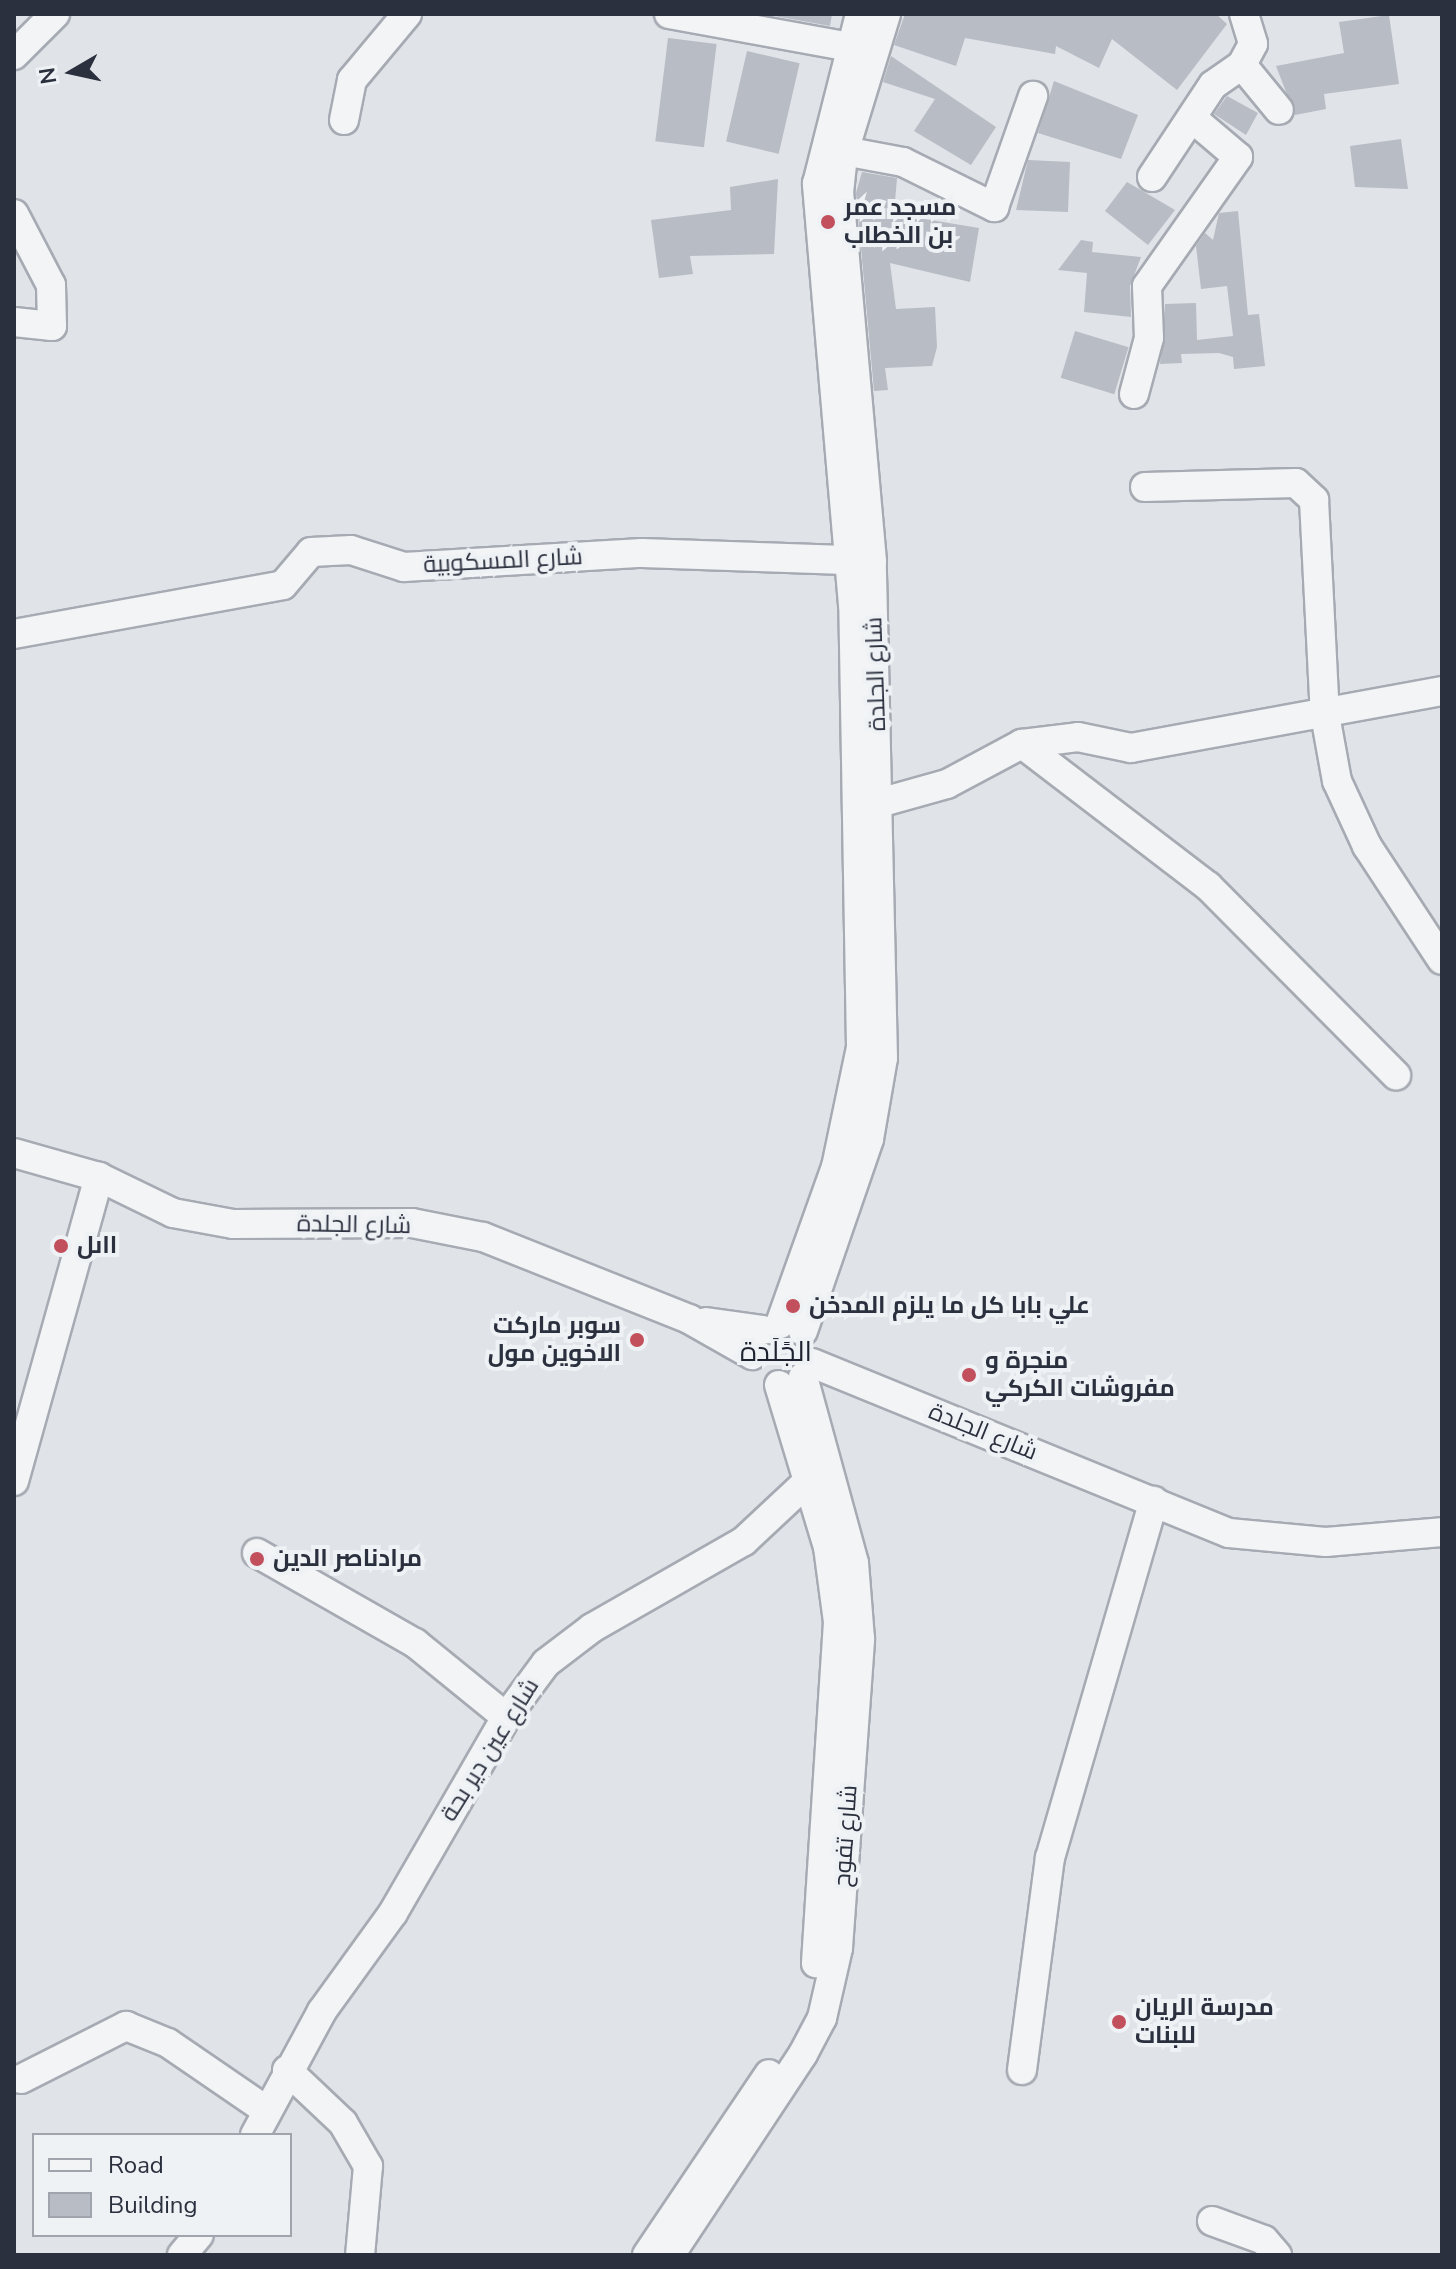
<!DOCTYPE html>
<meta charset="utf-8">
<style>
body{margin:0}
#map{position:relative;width:1456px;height:2269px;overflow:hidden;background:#e0e3e8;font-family:"Nunito Sans",Cairo,sans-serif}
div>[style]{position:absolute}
.building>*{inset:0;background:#b8bcc4;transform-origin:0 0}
.roads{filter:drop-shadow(2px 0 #a6aab2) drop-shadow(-2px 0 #a6aab2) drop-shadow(0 2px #a6aab2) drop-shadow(0 -2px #a6aab2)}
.minor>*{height:28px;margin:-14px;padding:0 14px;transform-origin:14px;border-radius:14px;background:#f2f4f6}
.dots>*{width:22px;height:22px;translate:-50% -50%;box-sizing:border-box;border:4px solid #eff2f5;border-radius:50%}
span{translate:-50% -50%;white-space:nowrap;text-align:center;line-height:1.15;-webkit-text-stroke:8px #eff2f5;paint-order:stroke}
.poi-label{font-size:24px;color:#2a303e;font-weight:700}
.left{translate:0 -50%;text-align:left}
.right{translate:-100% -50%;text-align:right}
.street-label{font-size:24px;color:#2a303e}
.quarter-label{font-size:28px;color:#1c222f}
.frame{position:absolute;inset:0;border:16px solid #2a303e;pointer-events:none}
.legend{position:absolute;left:32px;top:2133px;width:260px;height:104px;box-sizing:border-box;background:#eff2f5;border:2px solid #a0a4ac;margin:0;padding:10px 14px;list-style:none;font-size:24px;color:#2a303e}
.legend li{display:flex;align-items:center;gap:16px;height:40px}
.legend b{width:40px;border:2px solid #a0a4ac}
.north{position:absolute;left:32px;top:32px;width:80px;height:80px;-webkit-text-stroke:6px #eff2f5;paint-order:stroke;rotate:261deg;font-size:22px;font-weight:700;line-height:32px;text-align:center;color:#2a303e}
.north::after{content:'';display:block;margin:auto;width:28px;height:36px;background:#2a303e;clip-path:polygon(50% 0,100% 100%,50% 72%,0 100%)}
</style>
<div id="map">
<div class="building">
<i style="clip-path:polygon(764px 14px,832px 14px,830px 26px)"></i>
<i style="clip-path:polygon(905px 14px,1216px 14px,1227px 24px,1177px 90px,1112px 39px,1099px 68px,1056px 46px,1055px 54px,965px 38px,956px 66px,894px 45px)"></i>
<i style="clip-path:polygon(1389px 15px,1399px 84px,1324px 94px,1326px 109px,1295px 115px,1276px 66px,1344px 53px,1339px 22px)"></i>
<i style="left:668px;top:38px;width:49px;height:104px;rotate:7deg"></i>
<i style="left:747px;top:51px;width:54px;height:93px;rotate:13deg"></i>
<i style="clip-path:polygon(891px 56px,996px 127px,971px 165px,914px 131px,935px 99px,883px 82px)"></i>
<i style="clip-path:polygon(1054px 81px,1138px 115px,1121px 159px,1038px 133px)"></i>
<i style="clip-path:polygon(1227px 96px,1258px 113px,1246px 135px,1214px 114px)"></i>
<i style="clip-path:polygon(1401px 139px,1408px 189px,1355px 187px,1350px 146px)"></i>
<i style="clip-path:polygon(1028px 160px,1070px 162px,1068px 212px,1016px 210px)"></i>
<i style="clip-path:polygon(862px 172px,897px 178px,894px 214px,979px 228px,970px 282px,890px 263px,896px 309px,935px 307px,937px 347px,932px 366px,885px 368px,888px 390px,874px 391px,856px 193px)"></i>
<i style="clip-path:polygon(778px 179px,774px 254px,690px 256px,693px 274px,659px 278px,651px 220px,731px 210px,730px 187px)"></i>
<i style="clip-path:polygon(1127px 182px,1175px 210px,1148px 245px,1105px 211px)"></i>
<i style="clip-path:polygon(1238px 211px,1248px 315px,1259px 314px,1265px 366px,1234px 369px,1233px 357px,1219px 353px,1181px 354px,1182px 363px,1160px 364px,1165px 304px,1196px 303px,1197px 340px,1233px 336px,1227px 286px,1201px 289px,1196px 246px,1205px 233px,1213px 240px,1219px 213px)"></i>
<i style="clip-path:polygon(1081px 240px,1093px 242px,1092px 252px,1141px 257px,1130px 286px,1131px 317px,1084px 312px,1087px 273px,1058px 270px)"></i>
<i style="left:1075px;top:331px;width:56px;height:49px;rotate:17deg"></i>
</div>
<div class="roads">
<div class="minor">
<i style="left:669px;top:14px;width:184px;rotate:10.3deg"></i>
<i style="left:1244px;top:14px;width:31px;rotate:73deg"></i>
<i style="left:1253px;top:44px;width:24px;rotate:118deg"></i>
<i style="left:1242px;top:65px;width:58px;rotate:50.6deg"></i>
<i style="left:14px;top:55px;width:58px;rotate:-45deg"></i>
<i style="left:344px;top:120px;width:41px;rotate:-78.7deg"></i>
<i style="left:352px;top:80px;width:86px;rotate:-50.2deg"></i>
<i style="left:844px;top:151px;width:60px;rotate:10.6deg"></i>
<i style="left:903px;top:162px;width:102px;rotate:26.3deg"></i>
<i style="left:994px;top:207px;width:118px;rotate:-70.6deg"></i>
<i style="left:1152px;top:177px;width:110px;rotate:-56.5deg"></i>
<i style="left:1213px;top:85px;width:35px;rotate:-35deg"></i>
<i style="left:14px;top:214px;width:80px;rotate:62.5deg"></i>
<i style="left:51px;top:285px;width:41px;rotate:88.6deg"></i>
<i style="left:52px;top:326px;width:38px;rotate:-174deg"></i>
<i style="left:1134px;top:394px;width:58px;rotate:-75deg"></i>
<i style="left:1149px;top:338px;width:52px;rotate:-92.2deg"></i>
<i style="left:1147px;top:286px;width:158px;rotate:-54.8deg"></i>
<i style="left:1238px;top:157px;width:60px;rotate:-139.7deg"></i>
<i style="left:1145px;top:487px;width:151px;rotate:-1.5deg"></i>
<i style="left:1296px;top:483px;width:25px;rotate:43deg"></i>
<i style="left:1314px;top:500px;width:215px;rotate:87.1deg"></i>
<i style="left:1325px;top:715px;width:67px;rotate:79.7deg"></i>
<i style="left:1337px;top:781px;width:72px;rotate:65.2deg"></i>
<i style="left:1367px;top:846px;width:136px;rotate:56.7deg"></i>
<i style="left:14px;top:634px;width:273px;rotate:-10.3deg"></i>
<i style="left:283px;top:585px;width:43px;rotate:-49.7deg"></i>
<i style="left:311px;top:552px;width:40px;rotate:-2.9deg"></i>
<i style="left:351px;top:550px;width:56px;rotate:17.8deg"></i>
<i style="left:404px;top:567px;width:238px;rotate:-3.4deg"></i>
<i style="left:642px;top:553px;width:225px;rotate:2deg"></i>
<i style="left:1022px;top:744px;width:234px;rotate:37.4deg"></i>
<i style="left:1208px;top:886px;width:267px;rotate:45.2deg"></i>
<i style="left:861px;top:808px;width:89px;rotate:-15.6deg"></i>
<i style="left:947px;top:784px;width:85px;rotate:-28.1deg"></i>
<i style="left:1022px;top:744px;width:56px;rotate:-7.1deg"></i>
<i style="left:1078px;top:737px;width:54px;rotate:11.7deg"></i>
<i style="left:1131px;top:748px;width:316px;rotate:-10.4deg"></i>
<i style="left:14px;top:1153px;width:88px;rotate:15.8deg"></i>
<i style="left:99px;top:1177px;width:82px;rotate:25.9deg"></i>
<i style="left:173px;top:1213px;width:61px;rotate:10.4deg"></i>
<i style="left:233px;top:1224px;width:179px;rotate:-0.3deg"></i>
<i style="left:412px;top:1223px;width:72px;rotate:11.2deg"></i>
<i style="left:483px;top:1237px;width:222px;rotate:21.7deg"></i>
<i style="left:689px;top:1319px;width:73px;rotate:29.7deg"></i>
<i style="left:706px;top:1322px;width:58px;rotate:8deg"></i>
<i style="left:780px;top:1324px;width:167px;rotate:-70.4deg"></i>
<i style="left:836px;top:1167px;width:123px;rotate:-78.2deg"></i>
<i style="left:861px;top:1047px;width:442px;rotate:-91deg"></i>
<i style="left:853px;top:605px;width:423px;rotate:-94.9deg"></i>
<i style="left:817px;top:184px;width:175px;rotate:-75.8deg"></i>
<i style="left:803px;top:1331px;width:203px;rotate:-71deg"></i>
<i style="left:869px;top:1139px;width:82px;rotate:-80.2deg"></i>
<i style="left:883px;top:1058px;width:497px;rotate:-91.3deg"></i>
<i style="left:872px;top:561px;width:369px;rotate:-95.1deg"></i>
<i style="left:839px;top:193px;width:38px;rotate:-84deg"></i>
<i style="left:843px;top:155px;width:147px;rotate:-73deg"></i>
<i style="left:812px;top:1363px;width:450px;rotate:22.2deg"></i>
<i style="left:1229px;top:1533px;width:97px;rotate:5.3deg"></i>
<i style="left:1326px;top:1542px;width:116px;rotate:-4.9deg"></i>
<i style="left:779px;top:1385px;width:169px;rotate:73.2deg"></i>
<i style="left:828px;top:1547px;width:76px;rotate:82.4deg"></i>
<i style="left:838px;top:1622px;width:342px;rotate:93.7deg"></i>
<i style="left:14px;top:1481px;width:316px;rotate:-74.4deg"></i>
<i style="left:257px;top:1553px;width:182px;rotate:29.7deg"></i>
<i style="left:415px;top:1643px;width:117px;rotate:39.1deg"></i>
<i style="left:287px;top:2070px;width:77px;rotate:43.4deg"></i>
<i style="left:343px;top:2123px;width:50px;rotate:59.8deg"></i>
<i style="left:368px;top:2166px;width:89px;rotate:95.1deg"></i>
<i style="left:1022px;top:2070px;width:214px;rotate:-82.5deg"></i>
<i style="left:1050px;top:1858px;width:372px;rotate:-73.8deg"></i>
<i style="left:21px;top:2079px;width:118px;rotate:-26.8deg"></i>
<i style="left:126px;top:2026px;width:45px;rotate:22deg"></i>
<i style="left:168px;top:2043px;width:119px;rotate:34.4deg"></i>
<i style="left:255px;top:2135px;width:141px;rotate:-61.6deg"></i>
<i style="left:322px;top:2011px;width:121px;rotate:-54.1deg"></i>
<i style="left:393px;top:1913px;width:226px;rotate:-60deg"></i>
<i style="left:506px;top:1717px;width:67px;rotate:-53.5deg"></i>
<i style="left:546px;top:1663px;width:58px;rotate:-37.3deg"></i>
<i style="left:592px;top:1628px;width:175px;rotate:-29.8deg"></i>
<i style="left:744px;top:1541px;width:105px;rotate:-43.1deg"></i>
<i style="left:1212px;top:2221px;width:55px;rotate:20.1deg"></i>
<i style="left:1264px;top:2240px;width:20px;rotate:49deg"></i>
<i style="left:182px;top:2255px;width:26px;rotate:-50deg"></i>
<i style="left:647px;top:2255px;width:218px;rotate:-56deg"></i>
<i style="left:670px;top:2255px;width:241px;rotate:-56.5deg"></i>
<i style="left:803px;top:2054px;width:41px;rotate:-62.2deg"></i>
<i style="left:822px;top:2018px;width:72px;rotate:-77.1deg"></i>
<i style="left:838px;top:1948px;width:310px;rotate:-85.9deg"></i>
<i style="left:860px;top:1639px;width:76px;rotate:-94.5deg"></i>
<i style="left:854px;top:1563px;width:193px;rotate:-105.3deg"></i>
</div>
</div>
<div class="dots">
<i style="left:828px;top:222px;background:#c24f5c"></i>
<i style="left:61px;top:1246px;background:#c24f5c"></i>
<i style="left:793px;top:1306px;background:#c24f5c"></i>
<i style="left:637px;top:1340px;background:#c24f5c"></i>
<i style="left:969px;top:1375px;background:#c24f5c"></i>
<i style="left:257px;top:1559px;background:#c24f5c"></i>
<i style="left:1119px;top:2022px;background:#c24f5c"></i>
</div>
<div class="poi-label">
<span class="left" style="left:844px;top:222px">مسجد عمر<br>بن الخطاب</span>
<span class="left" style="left:77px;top:1246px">ااىل</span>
<span class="left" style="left:809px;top:1306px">علي بابا كل ما يلزم المدخن</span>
<span class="right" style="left:621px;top:1340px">سوبر ماركت<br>الاخوين مول</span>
<span class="left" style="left:985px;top:1375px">منجرة و<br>مفروشات الكركي</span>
<span class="left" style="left:273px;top:1559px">مرادناصر الدين</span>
<span class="left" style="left:1135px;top:2022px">مدرسة الريان<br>للبنات</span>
</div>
<div class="street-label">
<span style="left:503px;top:561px;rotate:-3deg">شارع المسكوبية</span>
<span style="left:876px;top:674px;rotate:-92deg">شارع الجلدة</span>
<span style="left:354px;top:1225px;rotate:1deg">شارع الجلدة</span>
<span style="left:983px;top:1432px;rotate:22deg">شارع الجلدة</span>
<span style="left:490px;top:1750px;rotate:-58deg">شارع عين دير بحة</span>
<span style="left:846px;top:1836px;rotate:-86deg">شارع تفوح</span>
</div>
<div class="quarter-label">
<span style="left:776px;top:1352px">الجًلَدة</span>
</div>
<div class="frame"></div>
<ul class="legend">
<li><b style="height:10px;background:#f2f4f6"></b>Road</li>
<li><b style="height:22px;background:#b8bcc4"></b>Building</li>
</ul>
<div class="north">N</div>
</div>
